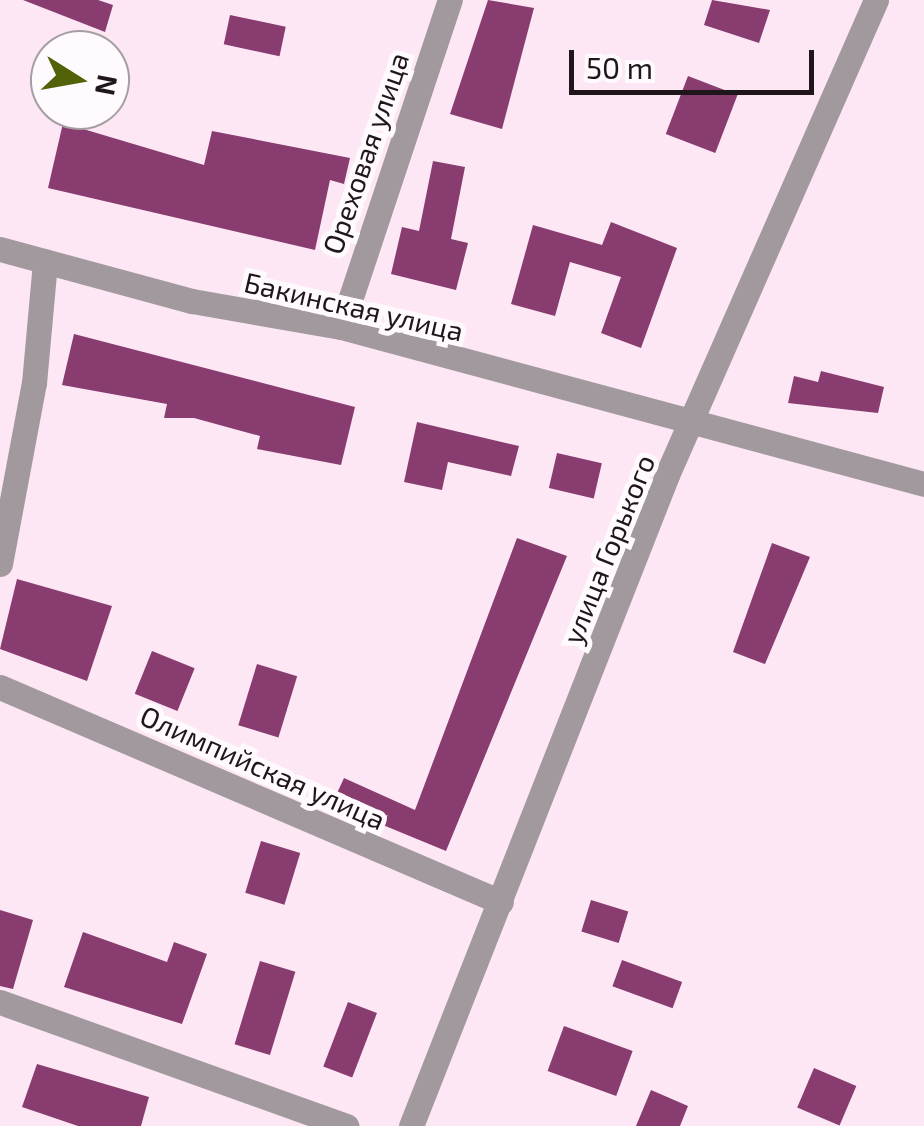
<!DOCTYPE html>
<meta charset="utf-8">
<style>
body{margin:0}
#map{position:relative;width:924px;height:1126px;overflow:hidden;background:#fde7f4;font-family:"Exo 2",sans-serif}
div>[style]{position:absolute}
.building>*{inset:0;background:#883c70;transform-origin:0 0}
.minor>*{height:25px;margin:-12.5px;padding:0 12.5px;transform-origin:12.5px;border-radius:12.5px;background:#a2999e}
span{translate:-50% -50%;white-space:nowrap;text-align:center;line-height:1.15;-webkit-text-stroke:10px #fffafd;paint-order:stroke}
.street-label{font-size:28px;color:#1e161b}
.north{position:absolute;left:30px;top:30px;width:100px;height:100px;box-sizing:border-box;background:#fffafd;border:2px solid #a59fa3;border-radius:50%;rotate:101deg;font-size:28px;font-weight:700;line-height:40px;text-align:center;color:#1e161b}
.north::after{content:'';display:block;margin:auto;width:35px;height:45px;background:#526208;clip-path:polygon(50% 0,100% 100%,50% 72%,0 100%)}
.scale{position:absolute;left:569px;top:50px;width:245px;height:45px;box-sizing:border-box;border:5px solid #1e161b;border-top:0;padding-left:12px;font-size:30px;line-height:35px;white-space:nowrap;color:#1e161b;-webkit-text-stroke:8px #fffafd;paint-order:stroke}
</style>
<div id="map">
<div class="building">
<i style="clip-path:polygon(23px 0,98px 0,113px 5px,105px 32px)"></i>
<i style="clip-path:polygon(488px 0,534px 8px,502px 129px,450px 114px)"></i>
<i style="clip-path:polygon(712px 0,770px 10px,759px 43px,704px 25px)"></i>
<i style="left:230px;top:15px;width:57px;height:30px;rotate:12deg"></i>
<i style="left:688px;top:76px;width:53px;height:62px;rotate:21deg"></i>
<i style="clip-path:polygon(63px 123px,204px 165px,212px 131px,350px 158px,344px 184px,330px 180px,315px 250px,48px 188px)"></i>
<i style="clip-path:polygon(433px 161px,465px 167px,451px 239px,468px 243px,456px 290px,391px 274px,402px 227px,419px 231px)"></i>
<i style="clip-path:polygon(611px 222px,677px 248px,641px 348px,601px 333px,621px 277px,570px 262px,555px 316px,511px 304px,533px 225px,602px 245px)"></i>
<i style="clip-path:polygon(74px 334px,355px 407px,341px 465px,257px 449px,260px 436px,194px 418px,164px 418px,167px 404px,62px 385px)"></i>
<i style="clip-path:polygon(821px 371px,884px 387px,878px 413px,788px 403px,794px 376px,818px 382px)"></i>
<i style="clip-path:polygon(417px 422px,519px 446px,511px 476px,448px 462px,442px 490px,404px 482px)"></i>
<i style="left:557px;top:453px;width:46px;height:36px;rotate:13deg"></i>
<i style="clip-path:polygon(517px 538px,567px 556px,446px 851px,332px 804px,344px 778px,415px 810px)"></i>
<i style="clip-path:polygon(772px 543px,810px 557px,765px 664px,733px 652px)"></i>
<i style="clip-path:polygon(17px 579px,112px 606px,87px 681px,0 649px)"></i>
<i style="left:152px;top:651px;width:46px;height:46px;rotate:22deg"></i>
<i style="left:257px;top:664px;width:42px;height:64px;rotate:17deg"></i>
<i style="left:261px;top:841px;width:41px;height:54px;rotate:17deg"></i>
<i style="left:591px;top:900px;width:39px;height:33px;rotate:17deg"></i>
<i style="clip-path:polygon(0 910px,33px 920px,13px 989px,0 986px)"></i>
<i style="clip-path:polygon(83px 932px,167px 962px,174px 942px,207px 954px,182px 1024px,64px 987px)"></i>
<i style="left:622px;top:960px;width:64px;height:28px;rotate:20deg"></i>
<i style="left:260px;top:961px;width:37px;height:87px;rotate:17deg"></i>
<i style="left:348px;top:1002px;width:31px;height:69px;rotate:21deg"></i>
<i style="left:564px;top:1026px;width:73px;height:48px;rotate:20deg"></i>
<i style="clip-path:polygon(37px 1064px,149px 1097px,141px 1126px,78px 1126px,22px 1107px)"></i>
<i style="left:814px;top:1068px;width:46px;height:43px;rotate:23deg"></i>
<i style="clip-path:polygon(651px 1090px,688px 1106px,680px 1126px,636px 1126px)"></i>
</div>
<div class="minor">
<i style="left:0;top:249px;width:199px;rotate:15.2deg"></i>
<i style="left:192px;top:301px;width:151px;rotate:9.9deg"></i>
<i style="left:341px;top:327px;width:604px;rotate:15.07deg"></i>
<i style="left:341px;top:327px;width:345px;rotate:-71.6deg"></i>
<i style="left:0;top:564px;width:184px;rotate:-79.4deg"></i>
<i style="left:34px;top:383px;width:122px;rotate:-84.8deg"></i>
<i style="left:0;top:687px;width:545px;rotate:23.23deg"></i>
<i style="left:0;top:1002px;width:368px;rotate:19.7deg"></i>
<i style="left:411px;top:1126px;width:700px;rotate:-68.53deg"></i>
<i style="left:667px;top:475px;width:519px;rotate:-66.25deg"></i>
</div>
<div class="street-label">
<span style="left:365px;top:153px;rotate:-71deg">Ореховая улица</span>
<span style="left:354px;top:306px;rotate:13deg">Бакинская улица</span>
<span style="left:608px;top:549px;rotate:-68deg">улица Горького</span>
<span style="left:263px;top:767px;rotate:24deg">Олимпийская улица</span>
</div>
<div class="north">N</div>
<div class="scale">50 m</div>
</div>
